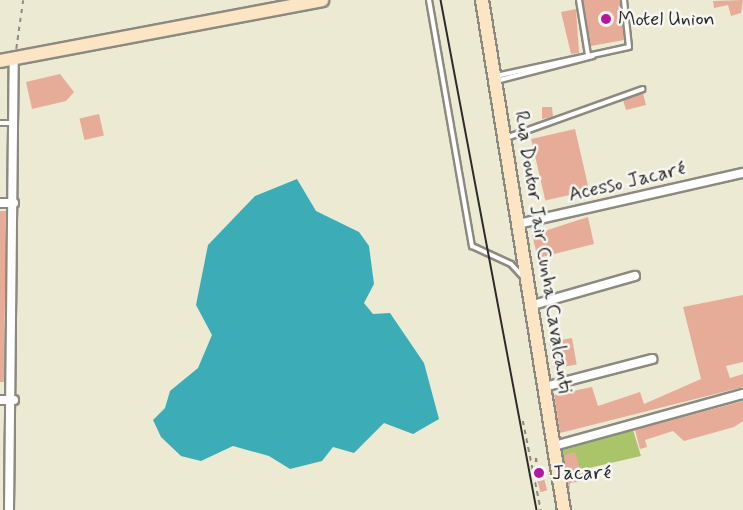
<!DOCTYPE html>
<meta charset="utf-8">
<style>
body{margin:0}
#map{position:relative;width:743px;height:510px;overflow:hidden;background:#edead4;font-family:Mynerve,sans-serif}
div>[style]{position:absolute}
.green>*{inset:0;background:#aac46a}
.water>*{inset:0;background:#3cadb6}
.building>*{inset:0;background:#e6ac98;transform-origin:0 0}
.path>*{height:1.5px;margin-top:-0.75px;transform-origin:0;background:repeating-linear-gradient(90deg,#8c8a80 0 4.5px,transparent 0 9px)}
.roads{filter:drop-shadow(2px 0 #8c8a80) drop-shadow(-2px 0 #8c8a80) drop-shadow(0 2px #8c8a80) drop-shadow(0 -2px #8c8a80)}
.lane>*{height:4px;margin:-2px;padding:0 2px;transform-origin:2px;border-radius:2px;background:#fff}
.street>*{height:8px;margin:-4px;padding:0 4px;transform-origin:4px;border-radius:4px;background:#fff}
.secondary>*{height:12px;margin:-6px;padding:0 6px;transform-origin:6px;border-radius:6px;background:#fce5c4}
.tram>*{height:1.5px;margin:-0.75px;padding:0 0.75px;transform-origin:0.75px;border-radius:0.75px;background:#2b2b2b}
.dots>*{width:16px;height:16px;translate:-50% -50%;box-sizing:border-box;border:3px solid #f6f6f2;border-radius:50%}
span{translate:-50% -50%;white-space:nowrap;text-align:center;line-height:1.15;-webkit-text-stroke:5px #f6f6f2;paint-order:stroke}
.poi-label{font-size:20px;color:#2b2b2b}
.left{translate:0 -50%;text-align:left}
.street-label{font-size:20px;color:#2b2b2b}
</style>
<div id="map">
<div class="green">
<i style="clip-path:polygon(633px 430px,641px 456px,563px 474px,560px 451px)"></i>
</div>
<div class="water">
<i style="clip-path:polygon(297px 179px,316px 211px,359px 232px,369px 246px,374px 284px,364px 303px,373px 314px,390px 313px,424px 363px,439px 419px,413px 434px,384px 423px,354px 453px,333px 447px,322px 461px,290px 469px,269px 456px,233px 446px,201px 461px,181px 456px,161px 437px,153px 420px,165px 408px,170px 391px,198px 368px,212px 335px,196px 305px,208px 245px,255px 196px)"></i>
</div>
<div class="building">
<i style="clip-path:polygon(583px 0,620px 0,624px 40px,591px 46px)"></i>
<i style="clip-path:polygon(743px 0,741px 13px,731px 16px,728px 5px,714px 8px,713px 1px)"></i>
<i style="clip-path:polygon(576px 9px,579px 53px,571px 54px,561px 12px)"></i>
<i style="clip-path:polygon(60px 74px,74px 92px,66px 101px,32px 109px,26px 82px)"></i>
<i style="clip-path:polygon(643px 93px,646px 105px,626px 110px,623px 100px)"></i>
<i style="clip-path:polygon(542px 107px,552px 107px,553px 117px,542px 119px)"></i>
<i style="left:99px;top:114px;width:22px;height:20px;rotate:77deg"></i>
<i style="left:575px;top:129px;width:63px;height:45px;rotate:77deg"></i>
<i style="clip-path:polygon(0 211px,6px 211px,4px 382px,0 382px)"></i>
<i style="clip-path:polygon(588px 217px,594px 244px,538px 258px,532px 235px)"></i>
<i style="clip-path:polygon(743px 295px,743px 362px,726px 366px,730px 378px,743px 374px,743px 387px,560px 433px,554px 395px,592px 387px,598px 406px,640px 392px,644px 404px,701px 379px,683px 307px)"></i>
<i style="left:572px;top:338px;width:27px;height:23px;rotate:80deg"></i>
<i style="clip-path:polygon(743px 401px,743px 421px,734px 427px,684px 441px,673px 431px,645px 440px,647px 447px,640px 449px,635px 430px)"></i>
<i style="clip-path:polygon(575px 452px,581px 472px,592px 470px,594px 479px,570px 483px,569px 492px,564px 455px)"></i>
<i style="left:542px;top:471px;width:20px;height:7px;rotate:75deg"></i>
</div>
<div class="path">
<i style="left:16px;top:49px;width:49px;rotate:-81.9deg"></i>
<i style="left:523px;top:421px;width:91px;rotate:78.6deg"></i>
<i style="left:534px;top:471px;width:13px;rotate:-81deg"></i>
<i style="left:536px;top:458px;width:14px;rotate:78deg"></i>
</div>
<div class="roads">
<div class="lane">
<i style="left:429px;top:0;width:250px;rotate:80.1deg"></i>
<i style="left:472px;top:246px;width:43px;rotate:24.8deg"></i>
<i style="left:511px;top:264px;width:18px;rotate:47deg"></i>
<i style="left:579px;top:0;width:56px;rotate:80.7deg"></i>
<i style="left:496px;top:76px;width:136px;rotate:-12.3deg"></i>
<i style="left:629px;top:47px;width:47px;rotate:-96.1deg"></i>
<i style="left:496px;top:81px;width:100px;rotate:-14.5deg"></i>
<i style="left:0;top:123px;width:13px"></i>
<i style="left:506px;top:138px;width:145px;rotate:-19.7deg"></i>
</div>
<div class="street">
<i style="left:0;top:203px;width:14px"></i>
<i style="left:518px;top:224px;width:231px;rotate:-12.8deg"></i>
<i style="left:533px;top:305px;width:106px;rotate:-15.9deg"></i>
<i style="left:544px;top:387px;width:112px;rotate:-14.5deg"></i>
<i style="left:0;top:400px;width:14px"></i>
<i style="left:554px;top:446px;width:196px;rotate:-15.4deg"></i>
<i style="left:9px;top:510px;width:451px;rotate:-89.4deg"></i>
</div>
<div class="secondary">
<i style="left:482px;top:0;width:517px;rotate:80.87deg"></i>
<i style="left:0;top:61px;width:328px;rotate:-10.7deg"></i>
</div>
</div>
<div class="tram">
<i style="left:441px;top:0;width:519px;rotate:79.34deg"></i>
</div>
<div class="dots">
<i style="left:606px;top:19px;background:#b5179e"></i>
<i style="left:539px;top:473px;background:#b5179e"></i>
</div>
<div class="poi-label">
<span class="left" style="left:618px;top:19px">Motel Union</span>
<span class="left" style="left:552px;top:473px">Jacaré</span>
</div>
<div class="street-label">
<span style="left:627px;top:182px;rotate:-13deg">Acesso Jacaré</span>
<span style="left:543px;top:252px;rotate:81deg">Rua Doutor Jair Cunha Cavalcanti</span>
</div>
</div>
